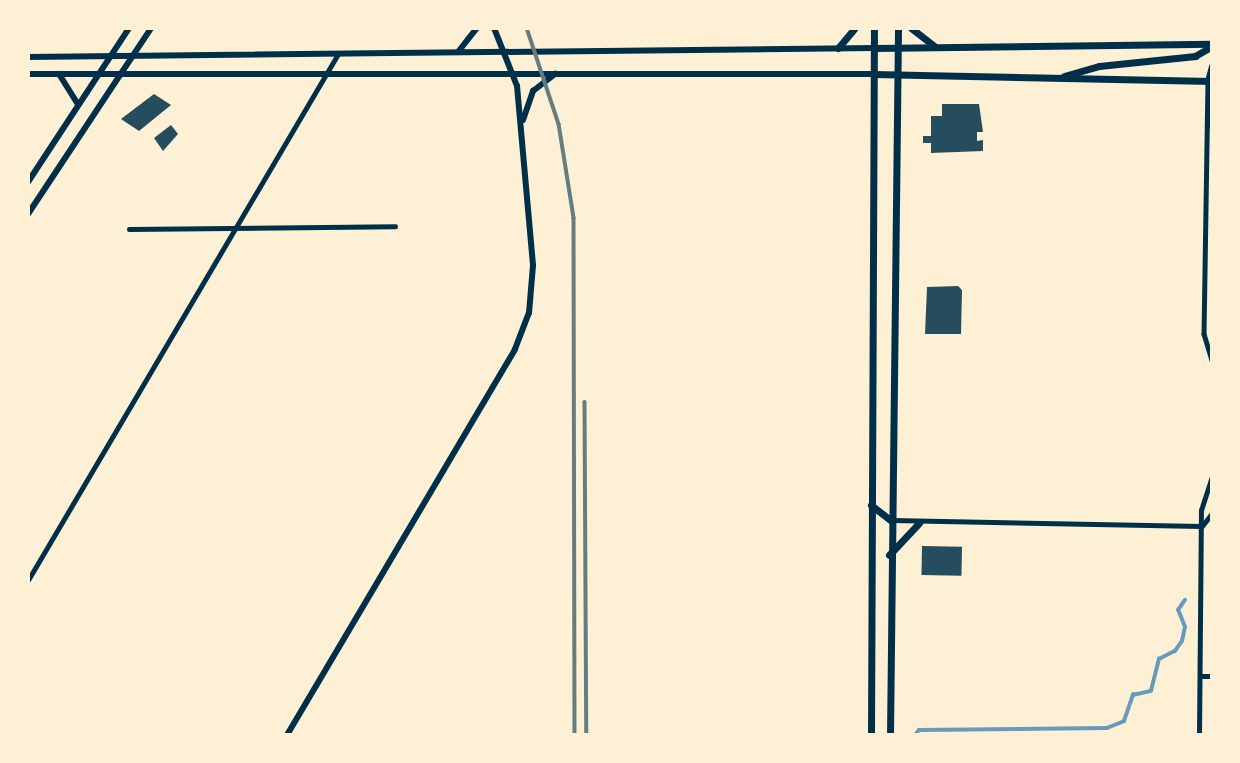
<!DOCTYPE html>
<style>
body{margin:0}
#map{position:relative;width:1240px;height:763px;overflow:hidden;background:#fdf0d5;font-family:Arial,sans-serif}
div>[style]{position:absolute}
.stream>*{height:3.5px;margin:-1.75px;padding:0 1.75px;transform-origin:1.75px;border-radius:1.75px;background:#669bbc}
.building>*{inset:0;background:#264d5e;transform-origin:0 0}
.minor>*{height:4.5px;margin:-2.25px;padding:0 2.25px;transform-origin:2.25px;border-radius:2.25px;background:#003049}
.tertiary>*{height:5px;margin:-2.5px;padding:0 2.5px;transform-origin:2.5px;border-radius:2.5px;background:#003049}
.secondary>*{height:6px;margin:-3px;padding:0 3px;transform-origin:3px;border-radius:3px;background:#003049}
.primary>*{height:7px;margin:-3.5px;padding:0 3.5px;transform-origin:3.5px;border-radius:3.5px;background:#003049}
.trunk>*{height:7px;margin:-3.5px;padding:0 3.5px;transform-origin:3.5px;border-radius:3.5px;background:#003049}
.rail>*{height:3.5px;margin:-1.75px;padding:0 1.75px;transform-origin:1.75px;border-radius:1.75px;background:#657d81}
span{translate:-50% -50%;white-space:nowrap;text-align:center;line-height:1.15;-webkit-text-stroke:5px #fdf0d5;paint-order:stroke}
.frame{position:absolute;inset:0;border:30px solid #fdf0d5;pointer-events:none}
</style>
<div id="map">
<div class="stream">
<i style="left:915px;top:735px;width:6px;rotate:-51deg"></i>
<i style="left:919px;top:730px;width:188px;rotate:-0.6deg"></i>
<i style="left:1107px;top:728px;width:18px;rotate:-22deg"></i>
<i style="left:1124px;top:721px;width:28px;rotate:-71deg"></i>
<i style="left:1133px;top:695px;width:18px;rotate:-13deg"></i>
<i style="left:1151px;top:691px;width:33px;rotate:-76deg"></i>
<i style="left:1159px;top:659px;width:18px;rotate:-27deg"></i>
<i style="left:1175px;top:651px;width:12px;rotate:-55deg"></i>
<i style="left:1182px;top:641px;width:14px;rotate:-78deg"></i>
<i style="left:1185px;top:627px;width:18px;rotate:-112deg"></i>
<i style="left:1178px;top:610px;width:12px;rotate:-55deg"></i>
</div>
<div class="building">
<i style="clip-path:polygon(154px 94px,171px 105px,139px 131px,121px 119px)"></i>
<i style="clip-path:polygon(942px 104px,979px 104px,983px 132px,977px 132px,977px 141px,983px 140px,983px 151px,931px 153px,931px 143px,923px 143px,923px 136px,931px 136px,931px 116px,942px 116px)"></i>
<i style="clip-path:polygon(171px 125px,178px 134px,163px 151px,154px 138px)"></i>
<i style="clip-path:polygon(958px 286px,962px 290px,961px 334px,925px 334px,927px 287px)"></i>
<i style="left:922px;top:546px;width:40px;height:29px;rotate:1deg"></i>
</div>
<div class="minor">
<i style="left:1208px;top:81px;width:253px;rotate:90.9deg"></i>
<i style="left:1204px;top:334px;width:28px;rotate:73deg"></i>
<i style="left:129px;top:229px;width:266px;rotate:-0.6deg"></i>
<i style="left:892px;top:520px;width:309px;rotate:1.1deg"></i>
</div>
<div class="tertiary">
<i style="left:1202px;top:526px;width:16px;rotate:-52deg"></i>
<i style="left:28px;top:580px;width:611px;rotate:-59.49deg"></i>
<i style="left:1200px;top:676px;width:12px"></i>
<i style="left:1199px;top:735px;width:225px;rotate:-89.5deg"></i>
<i style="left:1201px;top:510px;width:36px;rotate:-72deg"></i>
</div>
<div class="secondary">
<i style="left:458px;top:52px;width:31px;rotate:-52deg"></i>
<i style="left:28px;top:57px;width:846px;rotate:-0.61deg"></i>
<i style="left:28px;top:74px;width:845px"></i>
<i style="left:59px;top:74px;width:36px;rotate:58deg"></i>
<i style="left:523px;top:120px;width:31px;rotate:-71deg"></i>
<i style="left:533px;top:91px;width:28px;rotate:-38deg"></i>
<i style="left:28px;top:182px;width:184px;rotate:-56.7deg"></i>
<i style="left:28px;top:214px;width:223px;rotate:-56.5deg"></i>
<i style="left:287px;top:735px;width:448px;rotate:-59.4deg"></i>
<i style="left:515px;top:349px;width:39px;rotate:-69deg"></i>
<i style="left:529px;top:313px;width:48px;rotate:-85.2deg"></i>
<i style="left:533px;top:265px;width:180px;rotate:-95.1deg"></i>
<i style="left:517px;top:86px;width:62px;rotate:-111.6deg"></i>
</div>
<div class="primary">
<i style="left:874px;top:48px;width:338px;rotate:-0.7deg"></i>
<i style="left:873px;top:74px;width:339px;rotate:1.2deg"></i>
<i style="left:1064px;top:76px;width:36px;rotate:-16deg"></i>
<i style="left:1099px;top:66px;width:97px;rotate:-5.9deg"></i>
<i style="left:1195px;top:56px;width:20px;rotate:-30deg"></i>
<i style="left:1208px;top:81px;width:16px;rotate:-75deg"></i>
<i style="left:1209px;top:124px;width:8px;rotate:-67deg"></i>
</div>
<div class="trunk">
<i style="left:911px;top:28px;width:29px;rotate:38deg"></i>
<i style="left:838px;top:48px;width:26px;rotate:-50deg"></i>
<i style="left:871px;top:505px;width:24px;rotate:38deg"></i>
<i style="left:889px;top:555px;width:44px;rotate:-46.8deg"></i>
<i style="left:871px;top:735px;width:707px;rotate:-89.76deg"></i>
<i style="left:890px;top:735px;width:707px;rotate:-89.35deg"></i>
</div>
<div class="rail">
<i style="left:527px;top:28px;width:101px;rotate:71.6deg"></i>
<i style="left:559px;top:124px;width:95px;rotate:80.9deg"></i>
<i style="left:574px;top:218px;width:517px;rotate:89.89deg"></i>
<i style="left:585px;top:402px;width:333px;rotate:89.7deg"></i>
</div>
<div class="frame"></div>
</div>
